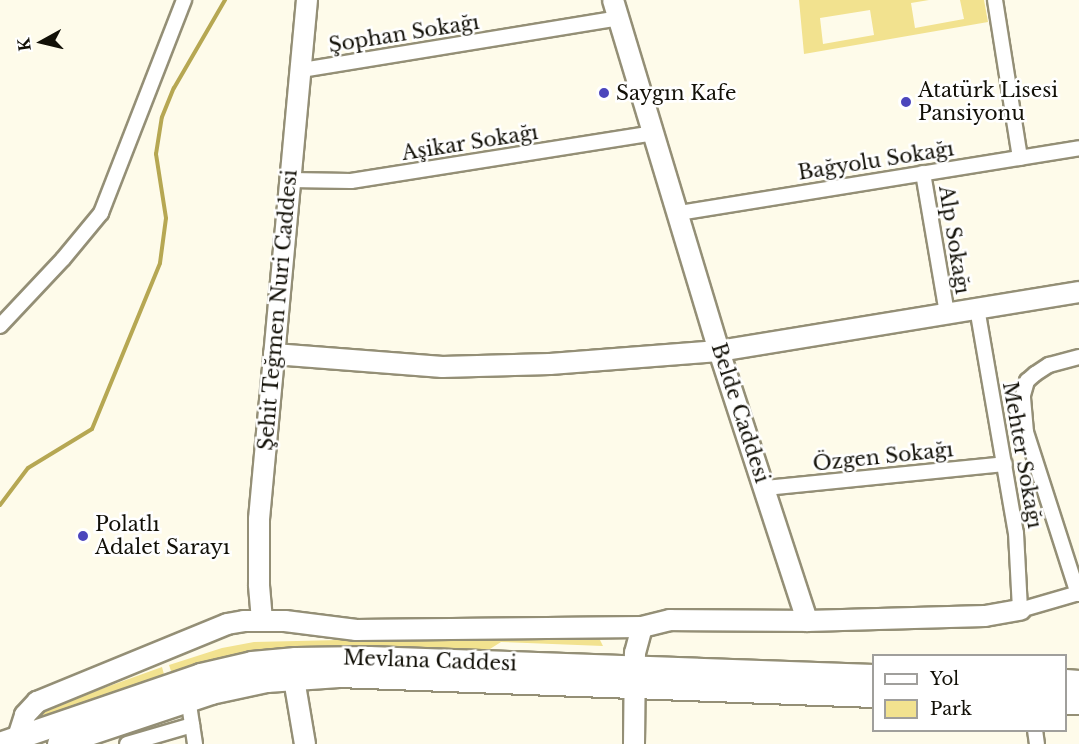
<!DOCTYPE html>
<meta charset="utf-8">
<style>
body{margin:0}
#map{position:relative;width:1079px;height:744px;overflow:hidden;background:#fefbea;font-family:"Libre Baskerville",serif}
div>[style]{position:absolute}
.green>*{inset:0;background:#f2e28f}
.stream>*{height:4px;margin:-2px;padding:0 2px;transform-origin:2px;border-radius:2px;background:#b6a752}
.roads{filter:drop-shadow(2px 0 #948f76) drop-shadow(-2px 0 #948f76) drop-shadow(0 2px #948f76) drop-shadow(0 -2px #948f76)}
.street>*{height:14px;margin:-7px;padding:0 7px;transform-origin:7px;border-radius:7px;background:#fff}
.secondary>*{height:20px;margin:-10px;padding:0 10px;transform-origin:10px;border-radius:10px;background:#fff}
.primary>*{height:22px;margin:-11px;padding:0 11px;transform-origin:11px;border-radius:11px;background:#fff}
.dots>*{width:16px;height:16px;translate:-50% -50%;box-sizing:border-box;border:3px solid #fff;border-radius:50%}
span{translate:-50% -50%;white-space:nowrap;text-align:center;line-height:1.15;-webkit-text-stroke:5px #fff;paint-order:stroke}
.street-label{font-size:20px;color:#121007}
.poi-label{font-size:20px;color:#121007}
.left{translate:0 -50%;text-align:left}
.legend{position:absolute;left:872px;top:654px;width:195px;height:78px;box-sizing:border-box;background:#fff;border:2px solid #a09f9c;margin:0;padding:8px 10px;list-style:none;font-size:18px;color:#121007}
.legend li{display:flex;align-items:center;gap:12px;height:30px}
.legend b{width:30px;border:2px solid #a09f9c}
.north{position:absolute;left:12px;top:12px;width:60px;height:60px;-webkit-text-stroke:4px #fff;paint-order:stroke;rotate:262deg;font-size:16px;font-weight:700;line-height:24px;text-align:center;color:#121007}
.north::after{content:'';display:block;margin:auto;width:21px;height:27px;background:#121007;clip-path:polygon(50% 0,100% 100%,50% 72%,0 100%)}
</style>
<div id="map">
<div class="green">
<i style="clip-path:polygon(evenodd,799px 0,929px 0,911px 3px,915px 28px,964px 19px,960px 0,984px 0,988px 22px,804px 54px,799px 0,870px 10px,874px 35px,823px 44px,820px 18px,870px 10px)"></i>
<i style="clip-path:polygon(513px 636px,594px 637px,599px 638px,603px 646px,501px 642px,482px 654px,172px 674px,169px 665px,222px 648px,254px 642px)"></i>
<i style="clip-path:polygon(162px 667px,165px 678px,30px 725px,36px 716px,51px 707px)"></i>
</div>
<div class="stream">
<i style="left:0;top:505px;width:46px;rotate:-52.9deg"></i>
<i style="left:28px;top:468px;width:75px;rotate:-31.4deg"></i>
<i style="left:92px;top:429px;width:179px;rotate:-67.7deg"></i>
<i style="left:160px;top:263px;width:45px;rotate:-82.4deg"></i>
<i style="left:166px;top:218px;width:65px;rotate:-98.9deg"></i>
<i style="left:156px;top:154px;width:37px;rotate:-81deg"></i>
<i style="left:162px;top:117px;width:31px;rotate:-68deg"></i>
<i style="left:174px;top:88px;width:102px;rotate:-59.9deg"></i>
</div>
<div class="roads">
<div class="street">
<i style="left:995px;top:0;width:160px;rotate:81deg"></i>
<i style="left:302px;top:70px;width:321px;rotate:-9.3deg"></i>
<i style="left:923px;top:173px;width:142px;rotate:80.3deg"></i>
<i style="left:290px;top:180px;width:61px;rotate:0.9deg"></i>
<i style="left:351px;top:181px;width:307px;rotate:-9deg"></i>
<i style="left:679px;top:213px;width:405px;rotate:-9.2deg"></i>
<i style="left:977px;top:308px;width:228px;rotate:80.2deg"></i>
<i style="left:1016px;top:533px;width:77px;rotate:87deg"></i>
<i style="left:1020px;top:610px;width:61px;rotate:-16.1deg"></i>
<i style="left:0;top:326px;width:92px;rotate:-46.8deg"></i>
<i style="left:63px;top:259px;width:60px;rotate:-50.4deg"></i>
<i style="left:101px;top:213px;width:229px;rotate:-68.7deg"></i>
<i style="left:765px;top:488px;width:241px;rotate:-5.7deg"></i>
<i style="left:1078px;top:594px;width:170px;rotate:-107.8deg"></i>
<i style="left:1026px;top:432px;width:37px;rotate:-95deg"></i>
<i style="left:1023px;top:395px;width:15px;rotate:-74deg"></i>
<i style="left:1027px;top:381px;width:11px;rotate:-41deg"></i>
<i style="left:1035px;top:374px;width:17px;rotate:-33deg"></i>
<i style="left:1049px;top:365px;width:31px;rotate:-15deg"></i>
<i style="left:188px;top:698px;width:47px;rotate:81.3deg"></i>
<i style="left:1035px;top:730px;width:14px;rotate:82deg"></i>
<i style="left:127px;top:744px;width:68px;rotate:-16.3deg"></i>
</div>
<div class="secondary">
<i style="left:613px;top:0;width:367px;rotate:73.2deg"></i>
<i style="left:719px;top:351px;width:284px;rotate:71.9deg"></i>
<i style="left:807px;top:621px;width:178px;rotate:-1.6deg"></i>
<i style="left:985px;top:616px;width:36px;rotate:-10deg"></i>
<i style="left:274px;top:354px;width:169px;rotate:4.4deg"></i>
<i style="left:442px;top:367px;width:108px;rotate:-1.6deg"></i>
<i style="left:550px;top:364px;width:169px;rotate:-4.4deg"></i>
<i style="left:719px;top:351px;width:365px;rotate:-9.3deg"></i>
<i style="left:262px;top:620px;width:36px;rotate:-95deg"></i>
<i style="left:259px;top:584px;width:65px;rotate:-90deg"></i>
<i style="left:259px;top:519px;width:521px;rotate:-84.72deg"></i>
<i style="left:294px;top:679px;width:66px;rotate:80.4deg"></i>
<i style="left:18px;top:737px;width:23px;rotate:-72deg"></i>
<i style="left:25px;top:715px;width:18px;rotate:-47deg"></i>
<i style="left:37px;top:702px;width:205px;rotate:-22.3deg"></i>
<i style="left:227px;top:624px;width:17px;rotate:-10deg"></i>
<i style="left:244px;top:621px;width:41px"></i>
<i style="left:285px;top:621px;width:72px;rotate:7.2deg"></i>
<i style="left:356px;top:630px;width:286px;rotate:-0.6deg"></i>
<i style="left:634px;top:744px;width:91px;rotate:-89.4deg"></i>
<i style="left:635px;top:653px;width:27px;rotate:-75deg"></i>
<i style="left:642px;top:627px;width:29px;rotate:-14deg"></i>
<i style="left:670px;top:620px;width:137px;rotate:0.4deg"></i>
</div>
<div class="primary">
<i style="left:1066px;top:681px;width:13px;rotate:4deg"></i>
<i style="left:1066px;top:703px;width:13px"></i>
<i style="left:0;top:744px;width:213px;rotate:-18.9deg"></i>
<i style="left:201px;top:675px;width:52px;rotate:-13.2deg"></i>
<i style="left:252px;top:663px;width:44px;rotate:-5.2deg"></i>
<i style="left:296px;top:659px;width:73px;rotate:-0.8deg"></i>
<i style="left:369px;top:658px;width:505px;rotate:2.04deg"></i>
<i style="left:59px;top:744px;width:160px;rotate:-18.5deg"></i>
<i style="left:211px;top:693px;width:57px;rotate:-12.1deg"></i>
<i style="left:267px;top:681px;width:72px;rotate:-4deg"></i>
<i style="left:339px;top:676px;width:535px;rotate:2.14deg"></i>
</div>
</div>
<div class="dots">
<i style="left:604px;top:93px;background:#4b45bc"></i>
<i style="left:906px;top:102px;background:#4b45bc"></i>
<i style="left:83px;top:536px;background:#4b45bc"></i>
</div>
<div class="street-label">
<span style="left:404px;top:34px;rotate:-9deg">Şophan Sokağı</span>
<span style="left:470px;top:143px;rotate:-9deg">Aşikar Sokağı</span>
<span style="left:876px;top:161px;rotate:-9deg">Bağyolu Sokağı</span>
<span style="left:954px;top:240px;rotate:81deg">Alp Sokağı</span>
<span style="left:278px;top:310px;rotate:-85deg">Şehit Teğmen Nuri Caddesi</span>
<span style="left:740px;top:413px;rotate:72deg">Belde Caddesi</span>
<span style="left:1022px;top:455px;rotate:80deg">Mehter Sokağı</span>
<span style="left:883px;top:457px;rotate:-6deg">Özgen Sokağı</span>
<span style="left:430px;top:661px;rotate:2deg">Mevlana Caddesi</span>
</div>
<div class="poi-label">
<span class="left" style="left:918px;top:102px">Atatürk Lisesi<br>Pansiyonu</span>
<span class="left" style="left:616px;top:93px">Saygın Kafe</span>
<span class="left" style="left:95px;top:536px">Polatlı<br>Adalet Sarayı</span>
</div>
<ul class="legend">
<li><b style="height:8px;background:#fff"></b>Yol</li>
<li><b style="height:16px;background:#f2e28f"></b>Park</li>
</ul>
<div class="north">K</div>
</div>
